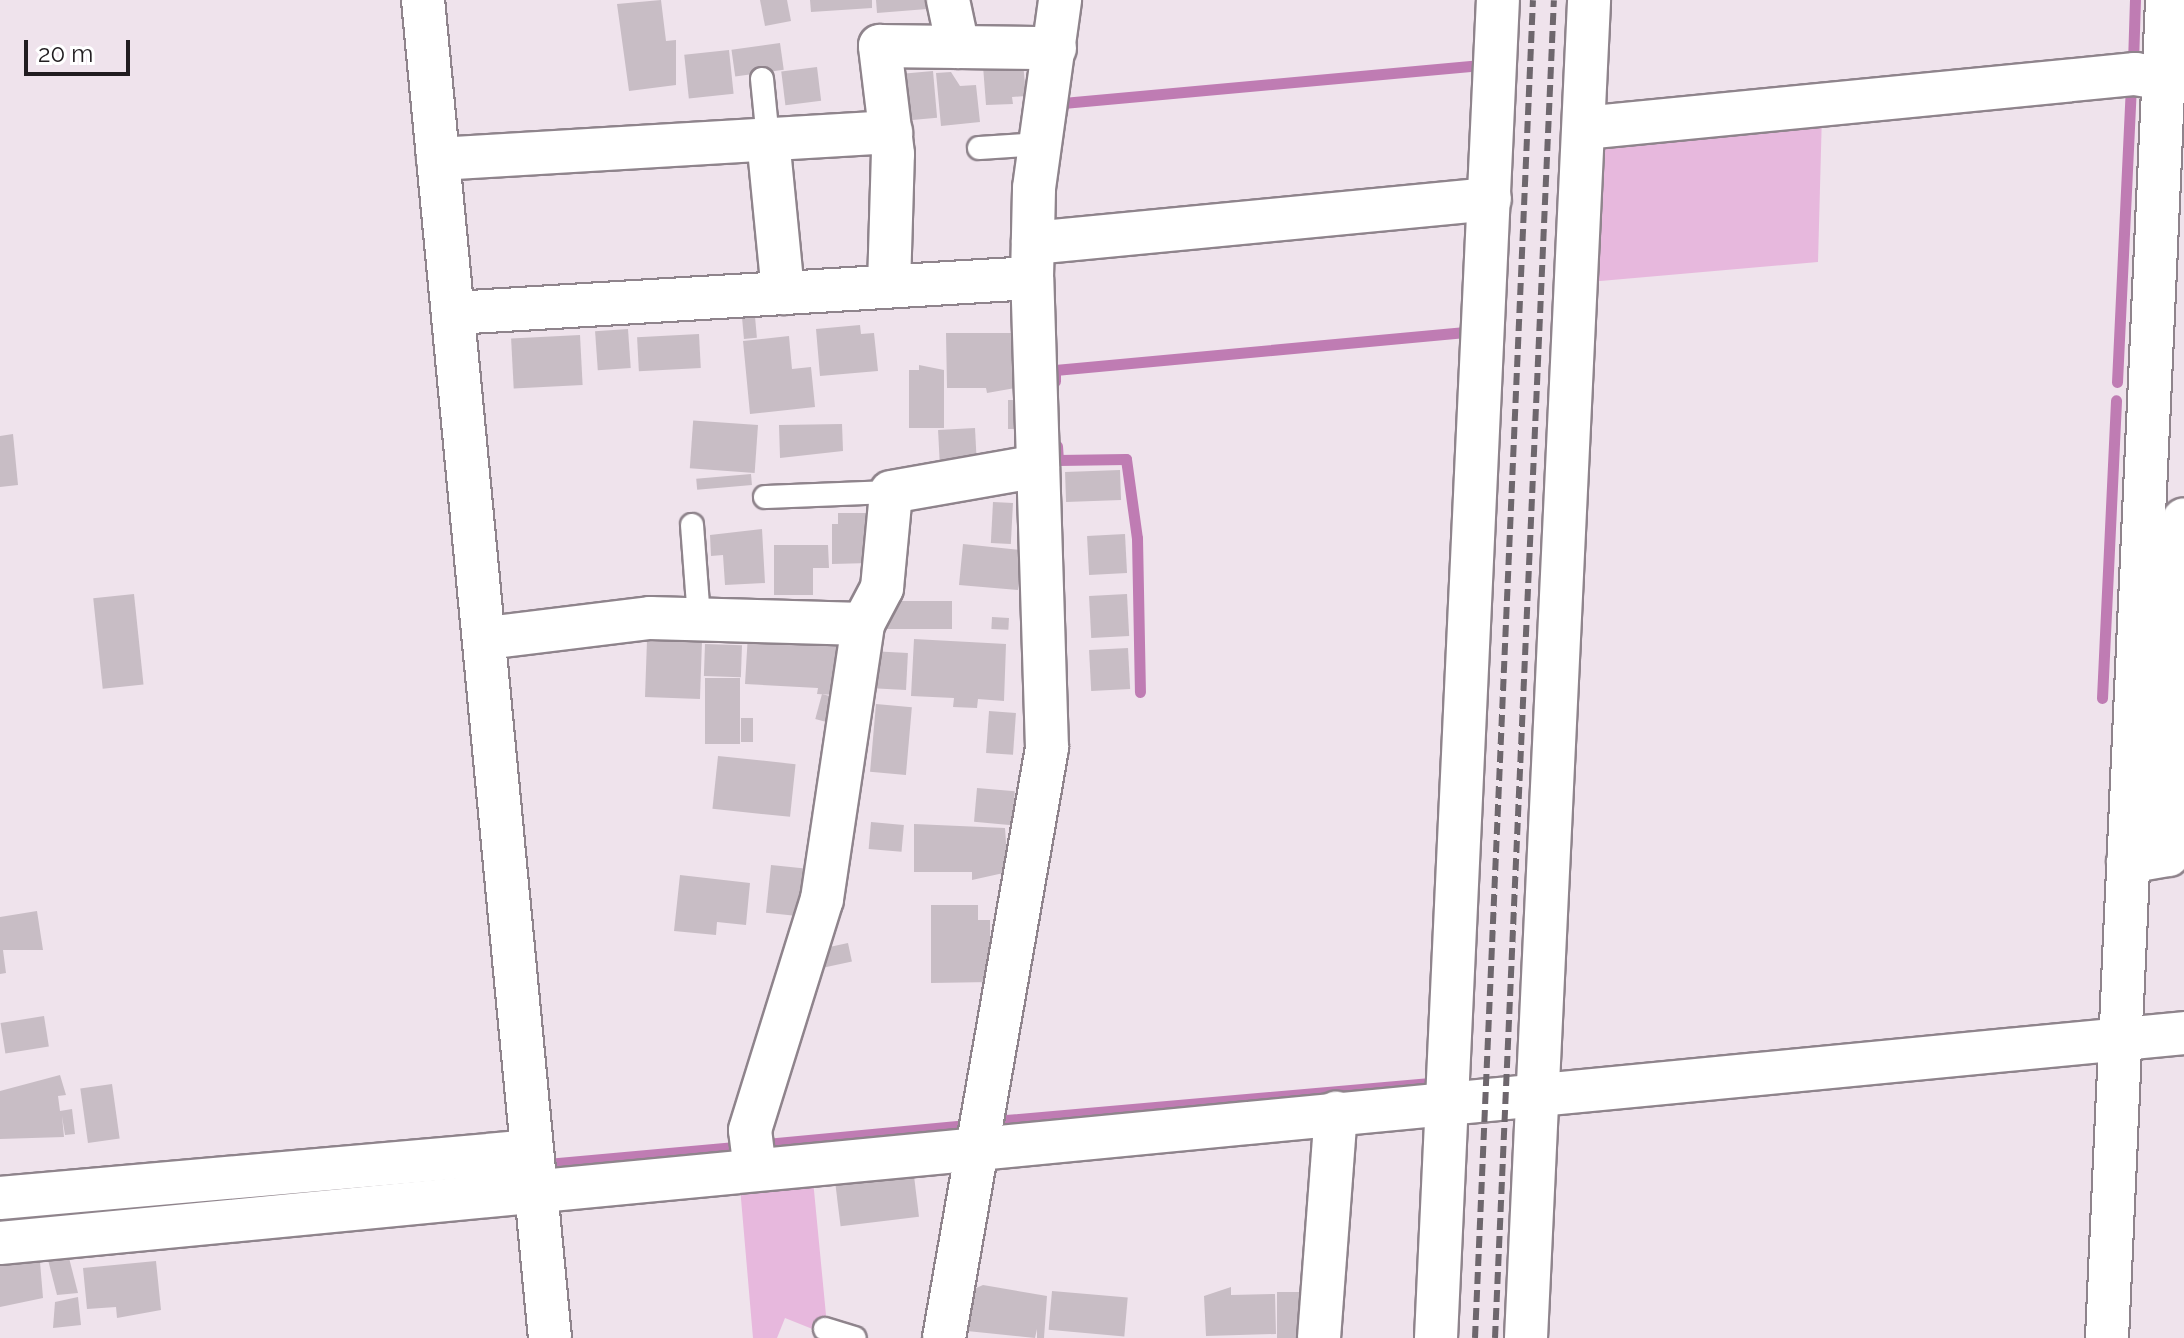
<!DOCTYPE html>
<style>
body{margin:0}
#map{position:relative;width:2184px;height:1338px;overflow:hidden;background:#efe3ec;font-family:Raleway,sans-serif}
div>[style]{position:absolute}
.green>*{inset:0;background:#e7b8dd}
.stream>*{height:11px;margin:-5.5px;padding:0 5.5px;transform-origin:5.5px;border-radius:5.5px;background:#bf7cb3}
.building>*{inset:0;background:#c8bdc5;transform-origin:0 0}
.roads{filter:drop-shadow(2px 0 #8f848c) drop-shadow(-2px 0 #8f848c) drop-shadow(0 2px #8f848c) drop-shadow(0 -2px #8f848c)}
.lane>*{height:22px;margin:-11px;padding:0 11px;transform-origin:11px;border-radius:11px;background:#fff}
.street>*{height:42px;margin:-21px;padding:0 21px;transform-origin:21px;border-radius:21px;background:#fff}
.rail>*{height:6px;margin-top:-3px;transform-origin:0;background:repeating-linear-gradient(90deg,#6e676d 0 12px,transparent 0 18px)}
span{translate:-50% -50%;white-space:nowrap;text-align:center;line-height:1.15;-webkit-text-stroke:8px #fff;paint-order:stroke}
.scale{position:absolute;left:24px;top:40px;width:106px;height:36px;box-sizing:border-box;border:4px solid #211d20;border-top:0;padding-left:10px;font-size:24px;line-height:28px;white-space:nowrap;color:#211d20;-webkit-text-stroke:6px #fff;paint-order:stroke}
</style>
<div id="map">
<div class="green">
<i style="clip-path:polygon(1822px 113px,1818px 262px,1589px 282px,1596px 150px,1609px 134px)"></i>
<i style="clip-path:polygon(813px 1180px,826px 1315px,820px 1332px,785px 1318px,777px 1338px,753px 1338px,740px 1187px)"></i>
</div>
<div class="stream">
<i style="left:2133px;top:63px;width:63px;rotate:-88.2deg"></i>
<i style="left:1062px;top:113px;width:10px;rotate:-84deg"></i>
<i style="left:1063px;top:103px;width:420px;rotate:-5.2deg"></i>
<i style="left:1055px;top:381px;width:11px;rotate:-90deg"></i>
<i style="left:1055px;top:370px;width:412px;rotate:-5.3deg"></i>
<i style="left:2117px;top:382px;width:293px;rotate:-87.3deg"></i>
<i style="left:1057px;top:446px;width:14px;rotate:86deg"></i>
<i style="left:1058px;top:460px;width:68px;rotate:-0.8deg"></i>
<i style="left:1126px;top:459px;width:80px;rotate:82.1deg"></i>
<i style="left:1137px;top:538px;width:154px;rotate:88.9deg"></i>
<i style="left:2102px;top:698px;width:298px;rotate:-87.3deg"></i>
<i style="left:1006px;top:1120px;width:426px;rotate:-5deg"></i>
<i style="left:766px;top:1144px;width:192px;rotate:-5.4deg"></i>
<i style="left:547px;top:1164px;width:189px;rotate:-5.2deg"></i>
</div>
<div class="building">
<i style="clip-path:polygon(661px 0,666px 41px,676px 40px,676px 85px,629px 91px,617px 4px)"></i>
<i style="clip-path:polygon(760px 0,787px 0,791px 21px,765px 26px)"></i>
<i style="clip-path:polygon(810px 0,872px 0,872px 8px,811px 12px)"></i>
<i style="clip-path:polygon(876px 0,926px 0,927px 9px,877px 13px)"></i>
<i style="left:780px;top:43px;width:27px;height:49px;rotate:82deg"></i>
<i style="left:729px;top:50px;width:44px;height:45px;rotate:84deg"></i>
<i style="clip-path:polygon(1023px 62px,1026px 96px,1012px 97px,1013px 104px,986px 105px,983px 66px)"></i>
<i style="left:817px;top:67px;width:34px;height:36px;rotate:83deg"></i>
<i style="left:933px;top:71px;width:47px;height:36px;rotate:85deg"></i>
<i style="clip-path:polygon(951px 72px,960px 86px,976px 85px,980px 122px,941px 126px,936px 73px)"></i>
<i style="left:754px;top:305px;width:33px;height:13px;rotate:85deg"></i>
<i style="clip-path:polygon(860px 325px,861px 334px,874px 333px,878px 371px,820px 376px,816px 329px)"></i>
<i style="left:628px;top:329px;width:39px;height:33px;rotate:86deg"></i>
<i style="clip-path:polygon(946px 333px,1020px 333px,1021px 387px,987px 393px,986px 388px,947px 388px)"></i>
<i style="left:699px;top:334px;width:34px;height:62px;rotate:87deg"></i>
<i style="left:580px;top:335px;width:50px;height:69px;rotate:87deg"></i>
<i style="clip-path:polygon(789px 336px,792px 369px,811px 367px,815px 407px,750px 414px,743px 341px)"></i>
<i style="clip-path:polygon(919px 365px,944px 370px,944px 428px,909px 428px,909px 370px,919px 370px)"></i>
<i style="left:1008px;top:400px;width:13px;height:29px"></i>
<i style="clip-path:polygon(842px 424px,843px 451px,780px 458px,779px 425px)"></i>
<i style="left:758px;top:425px;width:48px;height:65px;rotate:94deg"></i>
<i style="left:975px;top:428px;width:36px;height:37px;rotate:87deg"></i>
<i style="clip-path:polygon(13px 434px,18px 485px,0 487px,0 436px)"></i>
<i style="left:1120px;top:470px;width:30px;height:55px;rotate:88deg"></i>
<i style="left:751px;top:474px;width:11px;height:55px;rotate:85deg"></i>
<i style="left:993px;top:502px;width:20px;height:41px;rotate:3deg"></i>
<i style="clip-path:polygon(838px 513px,870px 513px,870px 563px,832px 564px,832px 524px,838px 524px)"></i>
<i style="clip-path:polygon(762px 529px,765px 583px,725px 585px,723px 555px,711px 556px,710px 535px)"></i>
<i style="left:1125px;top:534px;width:39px;height:38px;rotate:87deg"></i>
<i style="clip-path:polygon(963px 544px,1021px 550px,1026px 569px,1019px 569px,1018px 590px,959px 585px)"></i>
<i style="clip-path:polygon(774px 545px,828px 545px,829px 568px,813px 568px,813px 595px,774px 595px)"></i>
<i style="left:134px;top:594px;width:91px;height:41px;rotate:84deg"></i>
<i style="left:1127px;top:594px;width:42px;height:38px;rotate:87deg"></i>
<i style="left:952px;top:601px;width:28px;height:65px;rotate:90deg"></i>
<i style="left:992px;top:617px;width:17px;height:12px;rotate:3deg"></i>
<i style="clip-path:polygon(748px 634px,845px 638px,836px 695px,817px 694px,818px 688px,745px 684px)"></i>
<i style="clip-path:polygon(914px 639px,1006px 644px,1004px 701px,978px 699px,977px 708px,953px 707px,954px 698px,911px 696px)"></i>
<i style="left:647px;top:640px;width:55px;height:57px;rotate:2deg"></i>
<i style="left:705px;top:644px;width:37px;height:32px;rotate:2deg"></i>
<i style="left:1128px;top:648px;width:41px;height:39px;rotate:87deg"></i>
<i style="left:870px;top:651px;width:38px;height:37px;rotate:3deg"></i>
<i style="left:705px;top:678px;width:35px;height:66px"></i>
<i style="left:822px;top:694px;width:20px;height:26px;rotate:15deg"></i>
<i style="left:876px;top:704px;width:36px;height:68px;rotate:5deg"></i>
<i style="left:989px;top:711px;width:27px;height:42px;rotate:4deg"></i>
<i style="left:741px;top:718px;width:12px;height:24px"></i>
<i style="left:718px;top:756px;width:78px;height:53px;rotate:6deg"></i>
<i style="left:977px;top:788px;width:38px;height:34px;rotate:5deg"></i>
<i style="left:871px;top:822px;width:33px;height:27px;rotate:5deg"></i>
<i style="clip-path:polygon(914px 824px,1005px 828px,1008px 872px,972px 880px,972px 872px,914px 872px)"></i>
<i style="left:771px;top:865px;width:39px;height:48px;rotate:6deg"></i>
<i style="clip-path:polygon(680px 875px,750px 883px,746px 925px,717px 922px,716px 935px,674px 931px)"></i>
<i style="clip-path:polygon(931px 905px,978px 905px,978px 920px,990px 920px,990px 982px,931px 983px)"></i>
<i style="clip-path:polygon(37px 911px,43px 950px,3px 950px,6px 973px,0 974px,0 917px)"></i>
<i style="left:848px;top:943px;width:19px;height:32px;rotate:78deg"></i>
<i style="left:44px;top:1016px;width:31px;height:44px;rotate:81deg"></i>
<i style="clip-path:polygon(60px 1075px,66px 1095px,58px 1096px,60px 1111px,72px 1109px,75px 1134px,65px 1135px,62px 1116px,64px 1137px,0 1139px,0 1091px)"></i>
<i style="left:112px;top:1084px;width:55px;height:32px;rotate:82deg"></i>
<i style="left:914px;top:1176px;width:41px;height:79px;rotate:83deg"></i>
<i style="clip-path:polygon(68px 1254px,78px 1293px,57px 1295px,47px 1256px)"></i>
<i style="clip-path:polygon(156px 1261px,161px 1310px,117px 1318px,116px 1307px,87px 1309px,83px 1268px)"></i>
<i style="clip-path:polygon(40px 1262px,43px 1298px,0 1307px,0 1266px)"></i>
<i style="clip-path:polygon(983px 1285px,1047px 1296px,1044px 1338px,1037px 1338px,1037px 1329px,1035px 1338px,967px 1331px,974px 1289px)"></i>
<i style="clip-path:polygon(1231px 1287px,1231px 1295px,1275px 1294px,1276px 1334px,1206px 1336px,1204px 1296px)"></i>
<i style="left:1052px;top:1291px;width:76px;height:39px;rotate:5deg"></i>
<i style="left:1277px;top:1292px;width:29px;height:46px"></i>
<i style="clip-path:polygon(78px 1297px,81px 1325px,53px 1328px,55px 1302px)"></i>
</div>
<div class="roads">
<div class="lane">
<i style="left:762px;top:79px;width:60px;rotate:84.3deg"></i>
<i style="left:979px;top:148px;width:62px;rotate:-3.7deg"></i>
<i style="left:765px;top:497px;width:126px;rotate:-2.3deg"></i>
<i style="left:692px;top:525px;width:94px;rotate:85.7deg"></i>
<i style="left:825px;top:1329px;width:31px;rotate:17deg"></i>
</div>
<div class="street">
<i style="left:423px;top:0;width:1344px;rotate:84.58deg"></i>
<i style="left:948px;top:0;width:48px;rotate:78deg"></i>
<i style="left:1584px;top:128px;width:554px;rotate:-5.6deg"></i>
<i style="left:2135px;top:74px;width:50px;rotate:9.3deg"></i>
<i style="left:768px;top:139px;width:155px;rotate:84.4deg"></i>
<i style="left:438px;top:159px;width:454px;rotate:-3.4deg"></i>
<i style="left:1033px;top:243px;width:459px;rotate:-5.5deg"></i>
<i style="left:889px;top:286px;width:132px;rotate:-88.3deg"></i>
<i style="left:893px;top:154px;width:109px;rotate:-96.9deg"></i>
<i style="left:880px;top:46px;width:175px;rotate:0.7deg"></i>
<i style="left:454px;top:313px;width:579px;rotate:-3.47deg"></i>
<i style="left:487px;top:638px;width:164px;rotate:-7deg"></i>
<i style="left:650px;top:618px;width:213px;rotate:1.6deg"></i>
<i style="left:863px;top:624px;width:41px;rotate:-62.2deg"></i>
<i style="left:882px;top:588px;width:96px;rotate:-84.6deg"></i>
<i style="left:891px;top:492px;width:149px;rotate:-10deg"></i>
<i style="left:2128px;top:862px;width:41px;rotate:-9.9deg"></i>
<i style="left:2168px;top:855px;width:336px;rotate:-87.3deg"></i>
<i style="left:755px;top:1170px;width:40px;rotate:-97.1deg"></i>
<i style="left:750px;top:1130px;width:242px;rotate:-72.7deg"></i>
<i style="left:822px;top:899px;width:278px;rotate:-81.5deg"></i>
<i style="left:0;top:1198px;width:534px;rotate:-5.05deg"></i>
<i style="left:0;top:1243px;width:2194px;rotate:-5.49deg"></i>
<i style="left:944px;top:1338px;width:599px;rotate:-80.1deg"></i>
<i style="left:1047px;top:748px;width:470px;rotate:-91.8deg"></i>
<i style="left:1032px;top:278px;width:90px;rotate:-88.7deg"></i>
<i style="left:1034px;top:188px;width:190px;rotate:-82.1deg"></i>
<i style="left:1319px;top:1338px;width:226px;rotate:-85.7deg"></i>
<i style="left:1436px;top:1338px;width:1339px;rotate:-87.35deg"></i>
<i style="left:1526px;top:1338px;width:1339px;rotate:-87.3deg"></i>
<i style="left:2107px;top:1338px;width:1339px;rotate:-87.43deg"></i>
</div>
</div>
<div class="rail">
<i style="left:1475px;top:1338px;width:1339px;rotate:-87.52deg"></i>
<i style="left:1495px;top:1338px;width:1339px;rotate:-87.48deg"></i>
</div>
<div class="scale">20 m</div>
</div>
